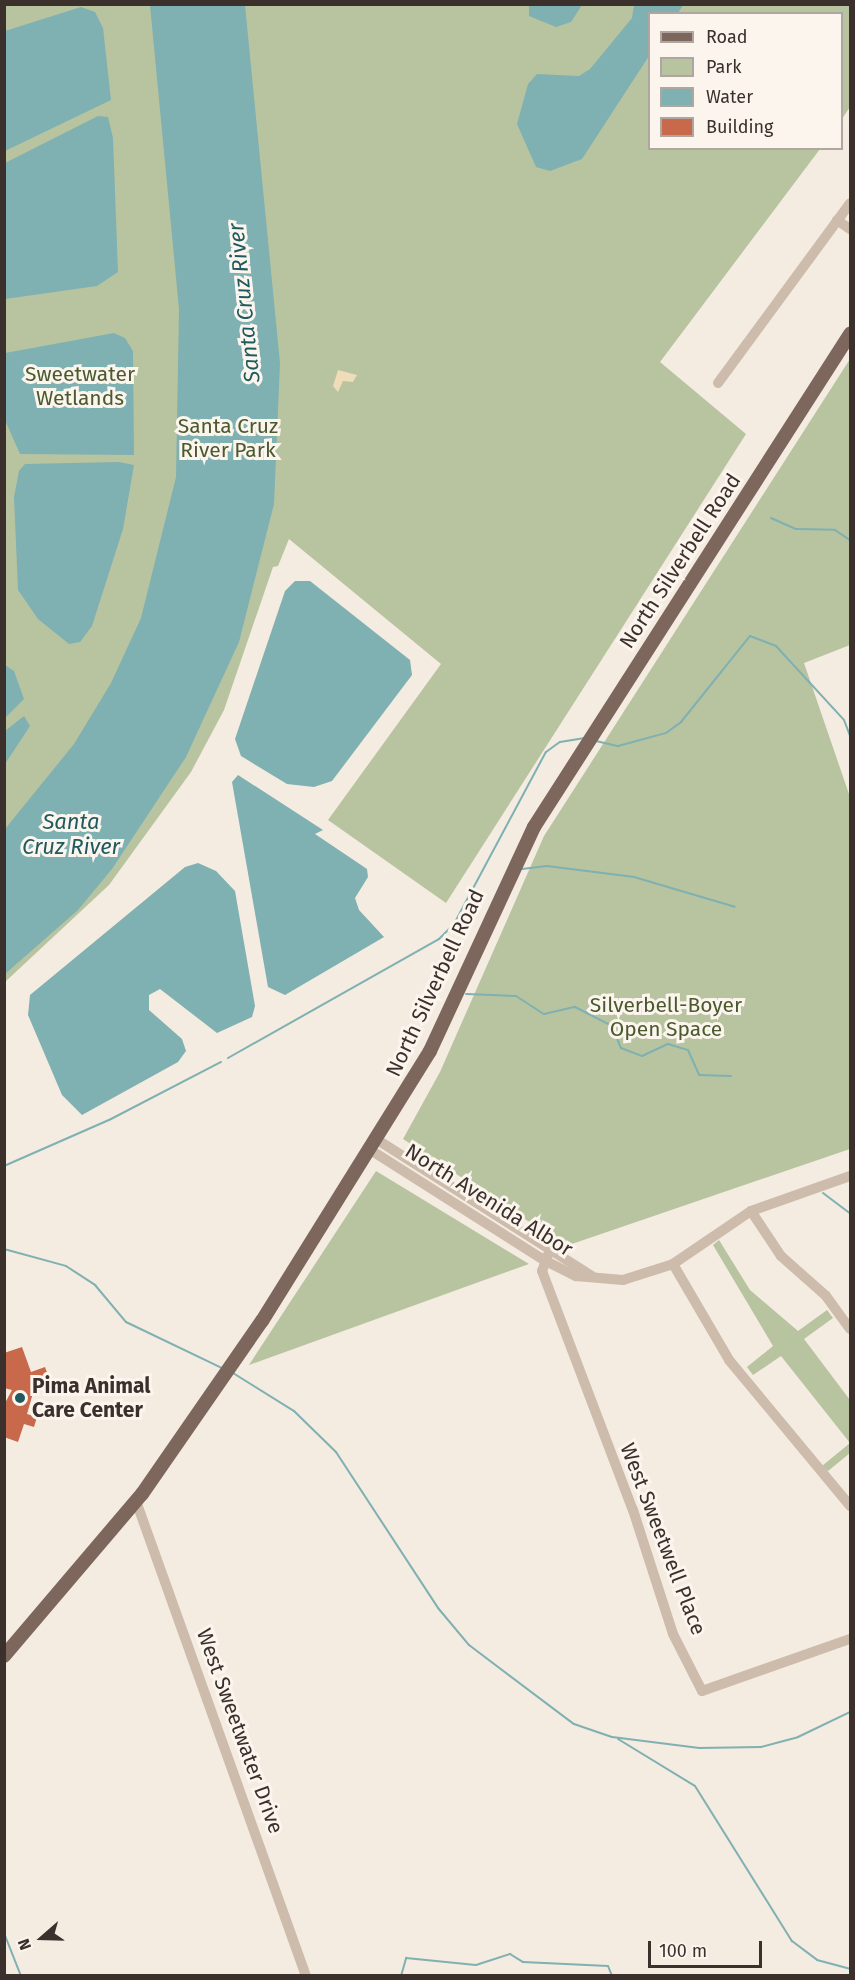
<!DOCTYPE html>
<style>
body{margin:0}
#map{position:relative;width:855px;height:1980px;overflow:hidden;background:#f4ebe1;font-family:"Fira Sans",sans-serif}
div>[style]{position:absolute}
.green>*{inset:0;background:#b8c4a0}
.sand>*{inset:0;background:#efdcb8}
.water>*{inset:0;background:#7fb0b2}
.stream>*{height:2px;margin:-1px;padding:0 1px;transform-origin:1px;border-radius:1px;background:#7fb0b2}
.building>*{inset:0;background:#c8694b}
.minor>*{height:10px;margin:-5px;padding:0 5px;transform-origin:5px;border-radius:5px;background:#cdbbac}
.major>*{height:14px;margin:-7px;padding:0 7px;transform-origin:7px;border-radius:7px;background:#7d675c}
.dots>*{width:16px;height:16px;translate:-50% -50%;box-sizing:border-box;border:3px solid #fbf5ee;border-radius:50%}
span{translate:-50% -50%;white-space:nowrap;text-align:center;line-height:1.15;-webkit-text-stroke:6px #fbf5ee;paint-order:stroke}
.park-label{font-size:21px;color:#4a5a2e}
.street-label{font-size:21px;color:#3b302b}
.poi-label{font-size:21px;color:#3b302b;font-weight:700}
.left{translate:0 -50%;text-align:left}
.water-label{font-size:22px;color:#1f5a5e;font-style:italic}
.frame{position:absolute;inset:0;border:6px solid #3b302b;pointer-events:none}
.legend{position:absolute;left:648px;top:12px;width:195px;height:138px;box-sizing:border-box;background:#fbf5ee;border:2px solid #aea6a0;margin:0;padding:8px 10px;list-style:none;font-size:18px;color:#3b302b}
.legend li{display:flex;align-items:center;gap:12px;height:30px}
.legend b{width:30px;border:2px solid #aea6a0}
.north{position:absolute;left:12px;top:1908px;width:60px;height:60px;-webkit-text-stroke:4px #fbf5ee;paint-order:stroke;rotate:250deg;font-size:16px;font-weight:700;line-height:24px;text-align:center;color:#3b302b}
.north::after{content:'';display:block;margin:auto;width:21px;height:27px;background:#3b302b;clip-path:polygon(50% 0,100% 100%,50% 72%,0 100%)}
.scale{position:absolute;left:648px;top:1941px;width:114px;height:27px;box-sizing:border-box;border:3px solid #3b302b;border-top:0;padding-left:8px;font-size:18px;line-height:21px;white-space:nowrap;color:#3b302b;-webkit-text-stroke:4px #fbf5ee;paint-order:stroke}
</style>
<div id="map">
<div class="green">
<i style="clip-path:polygon(5px 5px,850px 5px,850px 107px,842px 119px,842px 14px,650px 14px,650px 148px,820px 149px,660px 362px,746px 434px,446px 903px,328px 820px,441px 664px,289px 539px,278px 566px,273px 567px,224px 710px,191px 772px,109px 885px,5px 982px)"></i>
<i style="clip-path:polygon(850px 359px,850px 645px,804px 663px,850px 797px,850px 1149px,566px 1246px,403px 1139px,440px 1072px,544px 836px)"></i>
<i style="clip-path:polygon(376px 1171px,529px 1264px,249px 1365px)"></i>
<i style="clip-path:polygon(719px 1240px,750px 1290px,798px 1331px,827px 1310px,833px 1318px,804px 1339px,850px 1400px,850px 1453px,828px 1471px,822px 1466px,850px 1443px,781px 1356px,753px 1375px,747px 1367px,773px 1346px,713px 1245px)"></i>
</div>
<div class="sand">
<i style="clip-path:polygon(338px 370px,357px 375px,353px 382px,343px 381px,338px 392px,333px 386px)"></i>
</div>
<div class="water">
<i style="clip-path:polygon(150px 5px,245px 5px,280px 363px,274px 504px,239px 642px,186px 757px,112px 869px,78px 910px,5px 974px,5px 829px,74px 744px,111px 683px,141px 618px,176px 477px,179px 309px)"></i>
<i style="clip-path:polygon(529px 5px,529px 4px,582px 5px,571px 22px,556px 27px,529px 16px)"></i>
<i style="clip-path:polygon(634px 5px,683px 5px,678px 13px,650px 14px,649px 56px,582px 159px,550px 171px,536px 167px,517px 124px,528px 84px,537px 74px,579px 76px,590px 69px,632px 18px)"></i>
<i style="clip-path:polygon(81px 7px,95px 12px,103px 28px,111px 100px,5px 151px,5px 31px)"></i>
<i style="clip-path:polygon(98px 116px,108px 117px,113px 138px,118px 272px,97px 286px,5px 299px,5px 163px)"></i>
<i style="clip-path:polygon(114px 333px,125px 338px,133px 351px,134px 455px,20px 454px,5px 420px,5px 353px)"></i>
<i style="clip-path:polygon(119px 462px,134px 465px,123px 529px,92px 626px,80px 642px,69px 644px,38px 619px,18px 590px,14px 497px,19px 471px,25px 464px)"></i>
<i style="clip-path:polygon(295px 581px,310px 581px,410px 660px,412px 675px,332px 781px,314px 787px,287px 784px,241px 756px,235px 739px,285px 591px)"></i>
<i style="clip-path:polygon(5px 665px,14px 671px,24px 699px,5px 718px)"></i>
<i style="clip-path:polygon(24px 716px,30px 726px,5px 764px,5px 731px)"></i>
<i style="clip-path:polygon(238px 775px,323px 830px,315px 834px,367px 869px,368px 877px,355px 898px,359px 910px,384px 937px,285px 995px,268px 987px,232px 782px)"></i>
<i style="clip-path:polygon(198px 863px,216px 871px,235px 891px,255px 1006px,252px 1017px,217px 1033px,160px 989px,149px 995px,149px 1010px,182px 1039px,186px 1051px,178px 1062px,82px 1115px,62px 1095px,28px 1015px,30px 995px,185px 867px)"></i>
</div>
<div class="stream">
<i style="left:771px;top:518px;width:27px;rotate:24deg"></i>
<i style="left:796px;top:529px;width:39px;rotate:1deg"></i>
<i style="left:835px;top:530px;width:18px;rotate:34deg"></i>
<i style="left:596px;top:741px;width:23px;rotate:13deg"></i>
<i style="left:618px;top:746px;width:50px;rotate:-15.2deg"></i>
<i style="left:666px;top:733px;width:19px;rotate:-36deg"></i>
<i style="left:681px;top:722px;width:110px;rotate:-51.3deg"></i>
<i style="left:750px;top:636px;width:28px;rotate:21deg"></i>
<i style="left:776px;top:646px;width:100px;rotate:47.4deg"></i>
<i style="left:844px;top:720px;width:17px;rotate:69deg"></i>
<i style="left:522px;top:869px;width:25px;rotate:-7deg"></i>
<i style="left:547px;top:866px;width:88px;rotate:7.2deg"></i>
<i style="left:634px;top:877px;width:105px;rotate:16.5deg"></i>
<i style="left:466px;top:994px;width:50px;rotate:2.3deg"></i>
<i style="left:516px;top:996px;width:33px;rotate:33deg"></i>
<i style="left:544px;top:1014px;width:32px;rotate:-13deg"></i>
<i style="left:575px;top:1007px;width:42px;rotate:27.2deg"></i>
<i style="left:612px;top:1026px;width:24px;rotate:68deg"></i>
<i style="left:621px;top:1048px;width:22px;rotate:21deg"></i>
<i style="left:642px;top:1056px;width:29px;rotate:-25deg"></i>
<i style="left:668px;top:1044px;width:21px;rotate:17deg"></i>
<i style="left:688px;top:1050px;width:27px;rotate:66deg"></i>
<i style="left:699px;top:1075px;width:32px;rotate:2deg"></i>
<i style="left:228px;top:1058px;width:242px;rotate:-29.4deg"></i>
<i style="left:439px;top:939px;width:21px;rotate:-45deg"></i>
<i style="left:454px;top:924px;width:195px;rotate:-61.9deg"></i>
<i style="left:546px;top:752px;width:17px;rotate:-36deg"></i>
<i style="left:560px;top:742px;width:25px;rotate:-9deg"></i>
<i style="left:4px;top:1166px;width:117px;rotate:-23.7deg"></i>
<i style="left:111px;top:1119px;width:124px;rotate:-27.4deg"></i>
<i style="left:823px;top:1193px;width:34px;rotate:37deg"></i>
<i style="left:4px;top:1249px;width:64px;rotate:15.3deg"></i>
<i style="left:66px;top:1266px;width:35px;rotate:33deg"></i>
<i style="left:95px;top:1285px;width:48px;rotate:50deg"></i>
<i style="left:126px;top:1322px;width:106px;rotate:25.6deg"></i>
<i style="left:233px;top:1373px;width:72px;rotate:31.9deg"></i>
<i style="left:294px;top:1411px;width:59px;rotate:44.3deg"></i>
<i style="left:336px;top:1452px;width:186px;rotate:56.8deg"></i>
<i style="left:438px;top:1608px;width:48px;rotate:50deg"></i>
<i style="left:469px;top:1645px;width:131px;rotate:37deg"></i>
<i style="left:574px;top:1724px;width:40px;rotate:18.9deg"></i>
<i style="left:612px;top:1737px;width:88px;rotate:7.2deg"></i>
<i style="left:699px;top:1748px;width:62px;rotate:-0.9deg"></i>
<i style="left:761px;top:1747px;width:38px;rotate:-15deg"></i>
<i style="left:798px;top:1737px;width:58px;rotate:-25.7deg"></i>
<i style="left:618px;top:1739px;width:90px;rotate:31.4deg"></i>
<i style="left:695px;top:1786px;width:183px;rotate:58deg"></i>
<i style="left:792px;top:1941px;width:31px;rotate:37deg"></i>
<i style="left:817px;top:1960px;width:34px;rotate:15deg"></i>
<i style="left:4px;top:1933px;width:46px;rotate:68.4deg"></i>
<i style="left:401px;top:1976px;width:19px;rotate:-74deg"></i>
<i style="left:406px;top:1958px;width:70px;rotate:5.7deg"></i>
<i style="left:476px;top:1965px;width:36px;rotate:-18deg"></i>
<i style="left:510px;top:1954px;width:15px;rotate:32deg"></i>
<i style="left:523px;top:1962px;width:85px;rotate:2.7deg"></i>
<i style="left:608px;top:1966px;width:11px;rotate:68deg"></i>
</div>
<div class="building">
<i style="clip-path:polygon(22px 1347px,31px 1372px,45px 1367px,52px 1386px,33px 1393px,27px 1414px,37px 1417px,34px 1427px,24px 1424px,18px 1442px,4px 1437px,4px 1405px,12px 1390px,4px 1388px,4px 1353px)"></i>
</div>
<div class="minor">
<i style="left:837px;top:220px;width:16px;rotate:35deg"></i>
<i style="left:718px;top:383px;width:223px;rotate:-53.7deg"></i>
<i style="left:376px;top:1139px;width:256px;rotate:32.4deg"></i>
<i style="left:369px;top:1149px;width:207px;rotate:32.4deg"></i>
<i style="left:544px;top:1260px;width:36px;rotate:27deg"></i>
<i style="left:576px;top:1276px;width:47px;rotate:4.9deg"></i>
<i style="left:623px;top:1280px;width:52px;rotate:-17.7deg"></i>
<i style="left:673px;top:1264px;width:94px;rotate:-34.2deg"></i>
<i style="left:751px;top:1211px;width:105px;rotate:-19.5deg"></i>
<i style="left:751px;top:1211px;width:54px;rotate:56.3deg"></i>
<i style="left:781px;top:1256px;width:60px;rotate:41.6deg"></i>
<i style="left:826px;top:1296px;width:41px;rotate:54deg"></i>
<i style="left:549px;top:1252px;width:20px;rotate:110deg"></i>
<i style="left:542px;top:1271px;width:256px;rotate:69.2deg"></i>
<i style="left:633px;top:1510px;width:130px;rotate:72.1deg"></i>
<i style="left:673px;top:1634px;width:64px;rotate:63deg"></i>
<i style="left:702px;top:1691px;width:157px;rotate:-19.4deg"></i>
<i style="left:673px;top:1264px;width:111px;rotate:59.7deg"></i>
<i style="left:729px;top:1360px;width:190px;rotate:50.3deg"></i>
<i style="left:136px;top:1501px;width:505px;rotate:70.31deg"></i>
</div>
<div class="major">
<i style="left:4px;top:1656px;width:213px;rotate:-49.6deg"></i>
<i style="left:142px;top:1494px;width:211px;rotate:-55.3deg"></i>
<i style="left:262px;top:1321px;width:318px;rotate:-58.1deg"></i>
<i style="left:430px;top:1051px;width:247px;rotate:-65.1deg"></i>
<i style="left:534px;top:827px;width:586px;rotate:-57.34deg"></i>
</div>
<div class="dots">
<i style="left:20px;top:1398px;background:#1f5a5e"></i>
</div>
<div class="park-label">
<span style="left:80px;top:386px">Sweetwater<br>Wetlands</span>
<span style="left:228px;top:438px">Santa Cruz<br>River Park</span>
<span style="left:666px;top:1017px">Silverbell-Boyer<br>Open Space</span>
</div>
<div class="street-label">
<span style="left:680px;top:561px;rotate:-57deg">North Silverbell Road</span>
<span style="left:435px;top:983px;rotate:-65deg">North Silverbell Road</span>
<span style="left:489px;top:1200px;rotate:32deg">North Avenida Albor</span>
<span style="left:663px;top:1539px;rotate:69deg">West Sweetwell Place</span>
<span style="left:240px;top:1731px;rotate:70deg">West Sweetwater Drive</span>
</div>
<div class="poi-label">
<span class="left" style="left:32px;top:1398px">Pima Animal<br>Care Center</span>
</div>
<div class="water-label">
<span style="left:244px;top:303px;rotate:-96deg">Santa Cruz River</span>
<span style="left:71px;top:834px">Santa<br>Cruz River</span>
</div>
<div class="frame"></div>
<ul class="legend">
<li><b style="height:8px;background:#7d675c"></b>Road</li>
<li><b style="height:16px;background:#b8c4a0"></b>Park</li>
<li><b style="height:16px;background:#7fb0b2"></b>Water</li>
<li><b style="height:16px;background:#c8694b"></b>Building</li>
</ul>
<div class="north">N</div>
<div class="scale">100 m</div>
</div>
